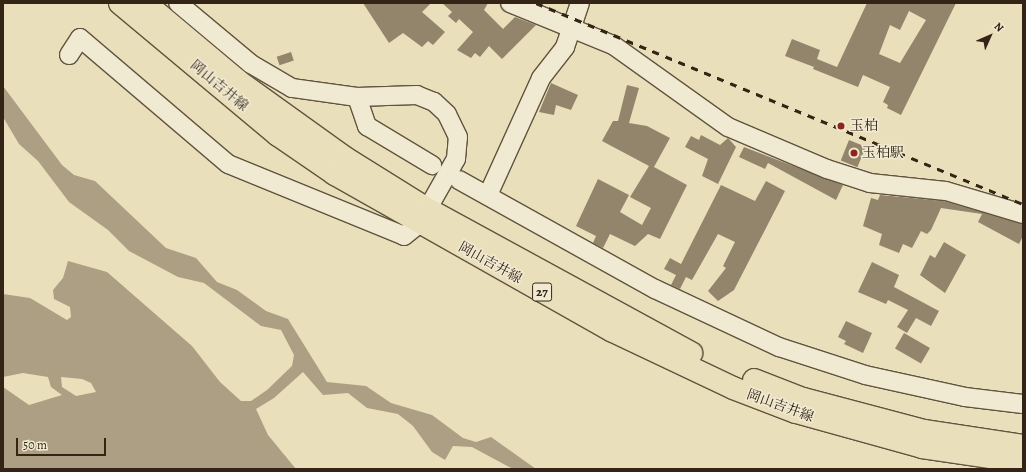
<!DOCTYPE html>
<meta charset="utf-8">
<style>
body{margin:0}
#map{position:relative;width:1026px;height:472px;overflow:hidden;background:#eadfbb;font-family:Alegreya,"Noto Serif JP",serif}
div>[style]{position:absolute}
.water>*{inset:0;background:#ac9f83}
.building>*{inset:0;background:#92856b;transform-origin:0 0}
.roads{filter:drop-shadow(1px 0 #61533e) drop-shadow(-1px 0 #61533e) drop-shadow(0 1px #61533e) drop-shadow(0 -1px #61533e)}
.minor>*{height:18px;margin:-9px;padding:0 9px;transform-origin:9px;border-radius:9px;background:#f1ead3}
.major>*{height:22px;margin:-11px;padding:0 11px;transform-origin:11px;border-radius:11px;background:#eadfbb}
.rail>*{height:3px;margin-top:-1.5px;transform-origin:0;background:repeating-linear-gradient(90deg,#332415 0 7px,transparent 0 14px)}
.dots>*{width:11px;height:11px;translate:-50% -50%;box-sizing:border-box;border:2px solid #f1ead3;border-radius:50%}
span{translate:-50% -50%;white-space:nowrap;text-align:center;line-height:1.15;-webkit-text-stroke:3px #f1ead3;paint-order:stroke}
.shield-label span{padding:1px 3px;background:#f1ead3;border:1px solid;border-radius:3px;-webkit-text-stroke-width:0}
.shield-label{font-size:13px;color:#332415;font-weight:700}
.street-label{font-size:14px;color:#332415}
.poi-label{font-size:14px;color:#332415}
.left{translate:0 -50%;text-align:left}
.frame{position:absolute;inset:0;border:4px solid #332415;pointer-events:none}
.north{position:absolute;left:970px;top:16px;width:40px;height:40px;-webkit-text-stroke:3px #f1ead3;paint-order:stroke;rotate:45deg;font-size:11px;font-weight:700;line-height:16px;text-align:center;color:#332415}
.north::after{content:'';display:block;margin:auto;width:14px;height:18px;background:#332415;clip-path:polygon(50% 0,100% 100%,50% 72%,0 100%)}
.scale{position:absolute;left:16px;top:438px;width:90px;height:18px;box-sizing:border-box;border:2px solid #332415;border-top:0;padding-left:5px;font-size:12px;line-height:14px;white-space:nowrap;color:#332415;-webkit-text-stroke:3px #f1ead3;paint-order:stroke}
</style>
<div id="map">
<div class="water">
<i style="clip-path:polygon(evenodd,3px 86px,62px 165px,74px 175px,95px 181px,166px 248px,196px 258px,217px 282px,237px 290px,266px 311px,288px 319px,327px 382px,366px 386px,391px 403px,432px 415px,463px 438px,476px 442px,491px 437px,536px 469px,513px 469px,472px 447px,453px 446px,445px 460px,432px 452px,413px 426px,398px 414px,367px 408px,348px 393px,323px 395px,303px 372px,274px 398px,256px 409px,268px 435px,296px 469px,3px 469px,3px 387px,29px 405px,62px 395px,51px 387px,48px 377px,23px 373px,3px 377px,3px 294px,30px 298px,67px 320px,71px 317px,70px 307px,54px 299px,53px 290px,63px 278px,68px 261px,107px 272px,192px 346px,220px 382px,241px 401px,251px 401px,267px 390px,292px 366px,294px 355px,281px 330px,261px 326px,204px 283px,178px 277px,129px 251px,108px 230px,69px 202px,38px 161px,19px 144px,3px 117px,3px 86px,61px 377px,82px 379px,91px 383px,96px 392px,76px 396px,62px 387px,61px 377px)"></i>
</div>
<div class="building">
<i style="clip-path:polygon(363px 3px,431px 3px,422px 12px,445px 32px,433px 45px,428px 41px,422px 47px,403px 33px,389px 43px)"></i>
<i style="clip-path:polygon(442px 3px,488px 3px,484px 10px,503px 29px,515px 17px,536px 25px,502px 59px,489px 46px,480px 57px,475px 53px,471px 58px,457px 50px,473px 32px,459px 19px,456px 23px,448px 16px,452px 12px)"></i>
<i style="clip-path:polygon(evenodd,867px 3px,956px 3px,901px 115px,887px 108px,888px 105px,883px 102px,890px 87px,863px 75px,858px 87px,813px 69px,815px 64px,814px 67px,785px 56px,792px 39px,820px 50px,817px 59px,837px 67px,867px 3px,909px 11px,926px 20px,900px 63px,879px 54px,890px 25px,900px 30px,909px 11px)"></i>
<i style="left:291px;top:52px;width:9px;height:15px;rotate:72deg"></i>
<i style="clip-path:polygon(551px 83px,578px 95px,571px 110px,556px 105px,554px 115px,539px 112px)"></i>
<i style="clip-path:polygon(627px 85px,639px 88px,629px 123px,647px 126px,670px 138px,654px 167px,687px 185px,660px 239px,648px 234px,635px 246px,610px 234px,603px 248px,593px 243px,596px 236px,576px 226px,598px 179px,629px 195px,620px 212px,642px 225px,651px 208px,630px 197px,649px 166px,602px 141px,613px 121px,618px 121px)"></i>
<i style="clip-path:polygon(701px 135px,720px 145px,728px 138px,736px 147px,718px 184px,702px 176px,708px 159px,685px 147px,691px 136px,699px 140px)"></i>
<i style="left:849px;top:140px;width:18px;height:22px;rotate:22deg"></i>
<i style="clip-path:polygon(744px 147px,843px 185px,836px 200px,768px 163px,765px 169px,739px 157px)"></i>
<i style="clip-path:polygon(766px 181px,785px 191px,734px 290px,718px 301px,708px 291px,726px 268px,723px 266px,735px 242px,718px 234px,692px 280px,686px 277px,680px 289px,671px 285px,676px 275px,664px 269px,670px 258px,681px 264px,721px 185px,755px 201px)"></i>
<i style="clip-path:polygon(880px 195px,944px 201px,1023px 224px,1023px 236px,1019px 244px,978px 222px,982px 214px,941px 208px,931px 230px,927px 234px,921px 231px,912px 248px,903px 244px,899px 253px,879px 245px,882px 234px,863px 226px,871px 198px,878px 200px)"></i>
<i style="clip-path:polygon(944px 242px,966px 255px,945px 293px,920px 275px,930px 255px,935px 258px)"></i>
<i style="clip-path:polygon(872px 262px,899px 275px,894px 287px,939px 311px,931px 326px,916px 318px,907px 333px,897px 327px,908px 310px,888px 300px,886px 304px,858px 292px)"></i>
<i style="clip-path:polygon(846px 321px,872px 333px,863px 353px,844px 344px,846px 341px,838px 337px)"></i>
<i style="left:904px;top:333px;width:30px;height:18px;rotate:30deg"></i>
</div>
<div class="roads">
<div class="minor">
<i style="left:510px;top:3px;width:111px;rotate:22.2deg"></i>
<i style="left:613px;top:45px;width:141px;rotate:35.5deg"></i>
<i style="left:728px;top:127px;width:108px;rotate:23deg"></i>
<i style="left:827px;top:169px;width:45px;rotate:18deg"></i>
<i style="left:870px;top:183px;width:76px;rotate:6deg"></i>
<i style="left:946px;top:191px;width:80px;rotate:16.6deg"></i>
<i style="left:69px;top:55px;width:20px;rotate:-57deg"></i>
<i style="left:80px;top:38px;width:194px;rotate:40.4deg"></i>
<i style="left:228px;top:164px;width:190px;rotate:22.2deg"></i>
<i style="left:404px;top:236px;width:19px;rotate:-39deg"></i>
<i style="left:419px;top:224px;width:75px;rotate:-60.4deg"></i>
<i style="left:456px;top:159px;width:22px;rotate:-85deg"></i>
<i style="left:458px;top:137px;width:25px;rotate:-116deg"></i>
<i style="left:447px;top:114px;width:18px;rotate:-137deg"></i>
<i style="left:434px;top:102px;width:18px;rotate:-158deg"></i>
<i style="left:417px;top:95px;width:60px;rotate:178.1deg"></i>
<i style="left:357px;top:97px;width:66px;rotate:-172.1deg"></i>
<i style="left:292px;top:88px;width:48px;rotate:-149.7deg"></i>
<i style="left:251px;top:64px;width:95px;rotate:-140.1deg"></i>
<i style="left:357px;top:97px;width:31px;rotate:71deg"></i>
<i style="left:367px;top:126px;width:76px;rotate:31deg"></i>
<i style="left:459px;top:180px;width:224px;rotate:29.1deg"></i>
<i style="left:655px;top:289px;width:137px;rotate:25.1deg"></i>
<i style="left:779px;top:347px;width:90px;rotate:18deg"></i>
<i style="left:865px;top:375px;width:102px;rotate:12.4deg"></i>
<i style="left:965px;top:397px;width:58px;rotate:6.9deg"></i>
<i style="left:488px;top:195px;width:128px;rotate:-65.6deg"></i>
<i style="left:541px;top:78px;width:39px;rotate:-52deg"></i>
<i style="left:565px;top:47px;width:46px;rotate:-71.2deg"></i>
</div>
<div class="major">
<i style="left:120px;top:3px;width:206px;rotate:39.9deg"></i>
<i style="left:278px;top:135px;width:69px;rotate:34.4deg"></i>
<i style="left:335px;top:174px;width:317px;rotate:29.5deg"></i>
<i style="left:611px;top:330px;width:135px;rotate:25.4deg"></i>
<i style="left:733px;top:388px;width:67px;rotate:20.9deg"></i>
<i style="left:796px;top:412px;width:131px;rotate:15.5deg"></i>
<i style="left:922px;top:447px;width:102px;rotate:8.4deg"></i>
<i style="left:145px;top:3px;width:121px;rotate:40deg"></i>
<i style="left:238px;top:81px;width:132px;rotate:35.7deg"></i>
<i style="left:345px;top:158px;width:97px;rotate:31.9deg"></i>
<i style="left:427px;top:209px;width:301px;rotate:28.6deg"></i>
<i style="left:754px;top:380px;width:53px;rotate:21.2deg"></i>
<i style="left:803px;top:399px;width:125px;rotate:14.8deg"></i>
<i style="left:924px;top:431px;width:100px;rotate:8.6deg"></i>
</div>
</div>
<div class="rail">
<i style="left:536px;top:3px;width:527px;rotate:22.43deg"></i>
</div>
<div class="dots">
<i style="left:841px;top:126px;background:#8f2418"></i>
<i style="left:854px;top:153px;background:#8f2418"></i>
</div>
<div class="shield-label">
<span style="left:542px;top:292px">27</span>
</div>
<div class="street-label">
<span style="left:219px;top:86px;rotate:40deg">岡山吉井線</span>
<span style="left:490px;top:263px;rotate:29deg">岡山吉井線</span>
<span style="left:780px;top:406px;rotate:20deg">岡山吉井線</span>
</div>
<div class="poi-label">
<span class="left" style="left:850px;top:126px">玉柏</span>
<span class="left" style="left:862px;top:153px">玉柏駅</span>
</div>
<div class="frame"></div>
<div class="north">N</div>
<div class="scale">50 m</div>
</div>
